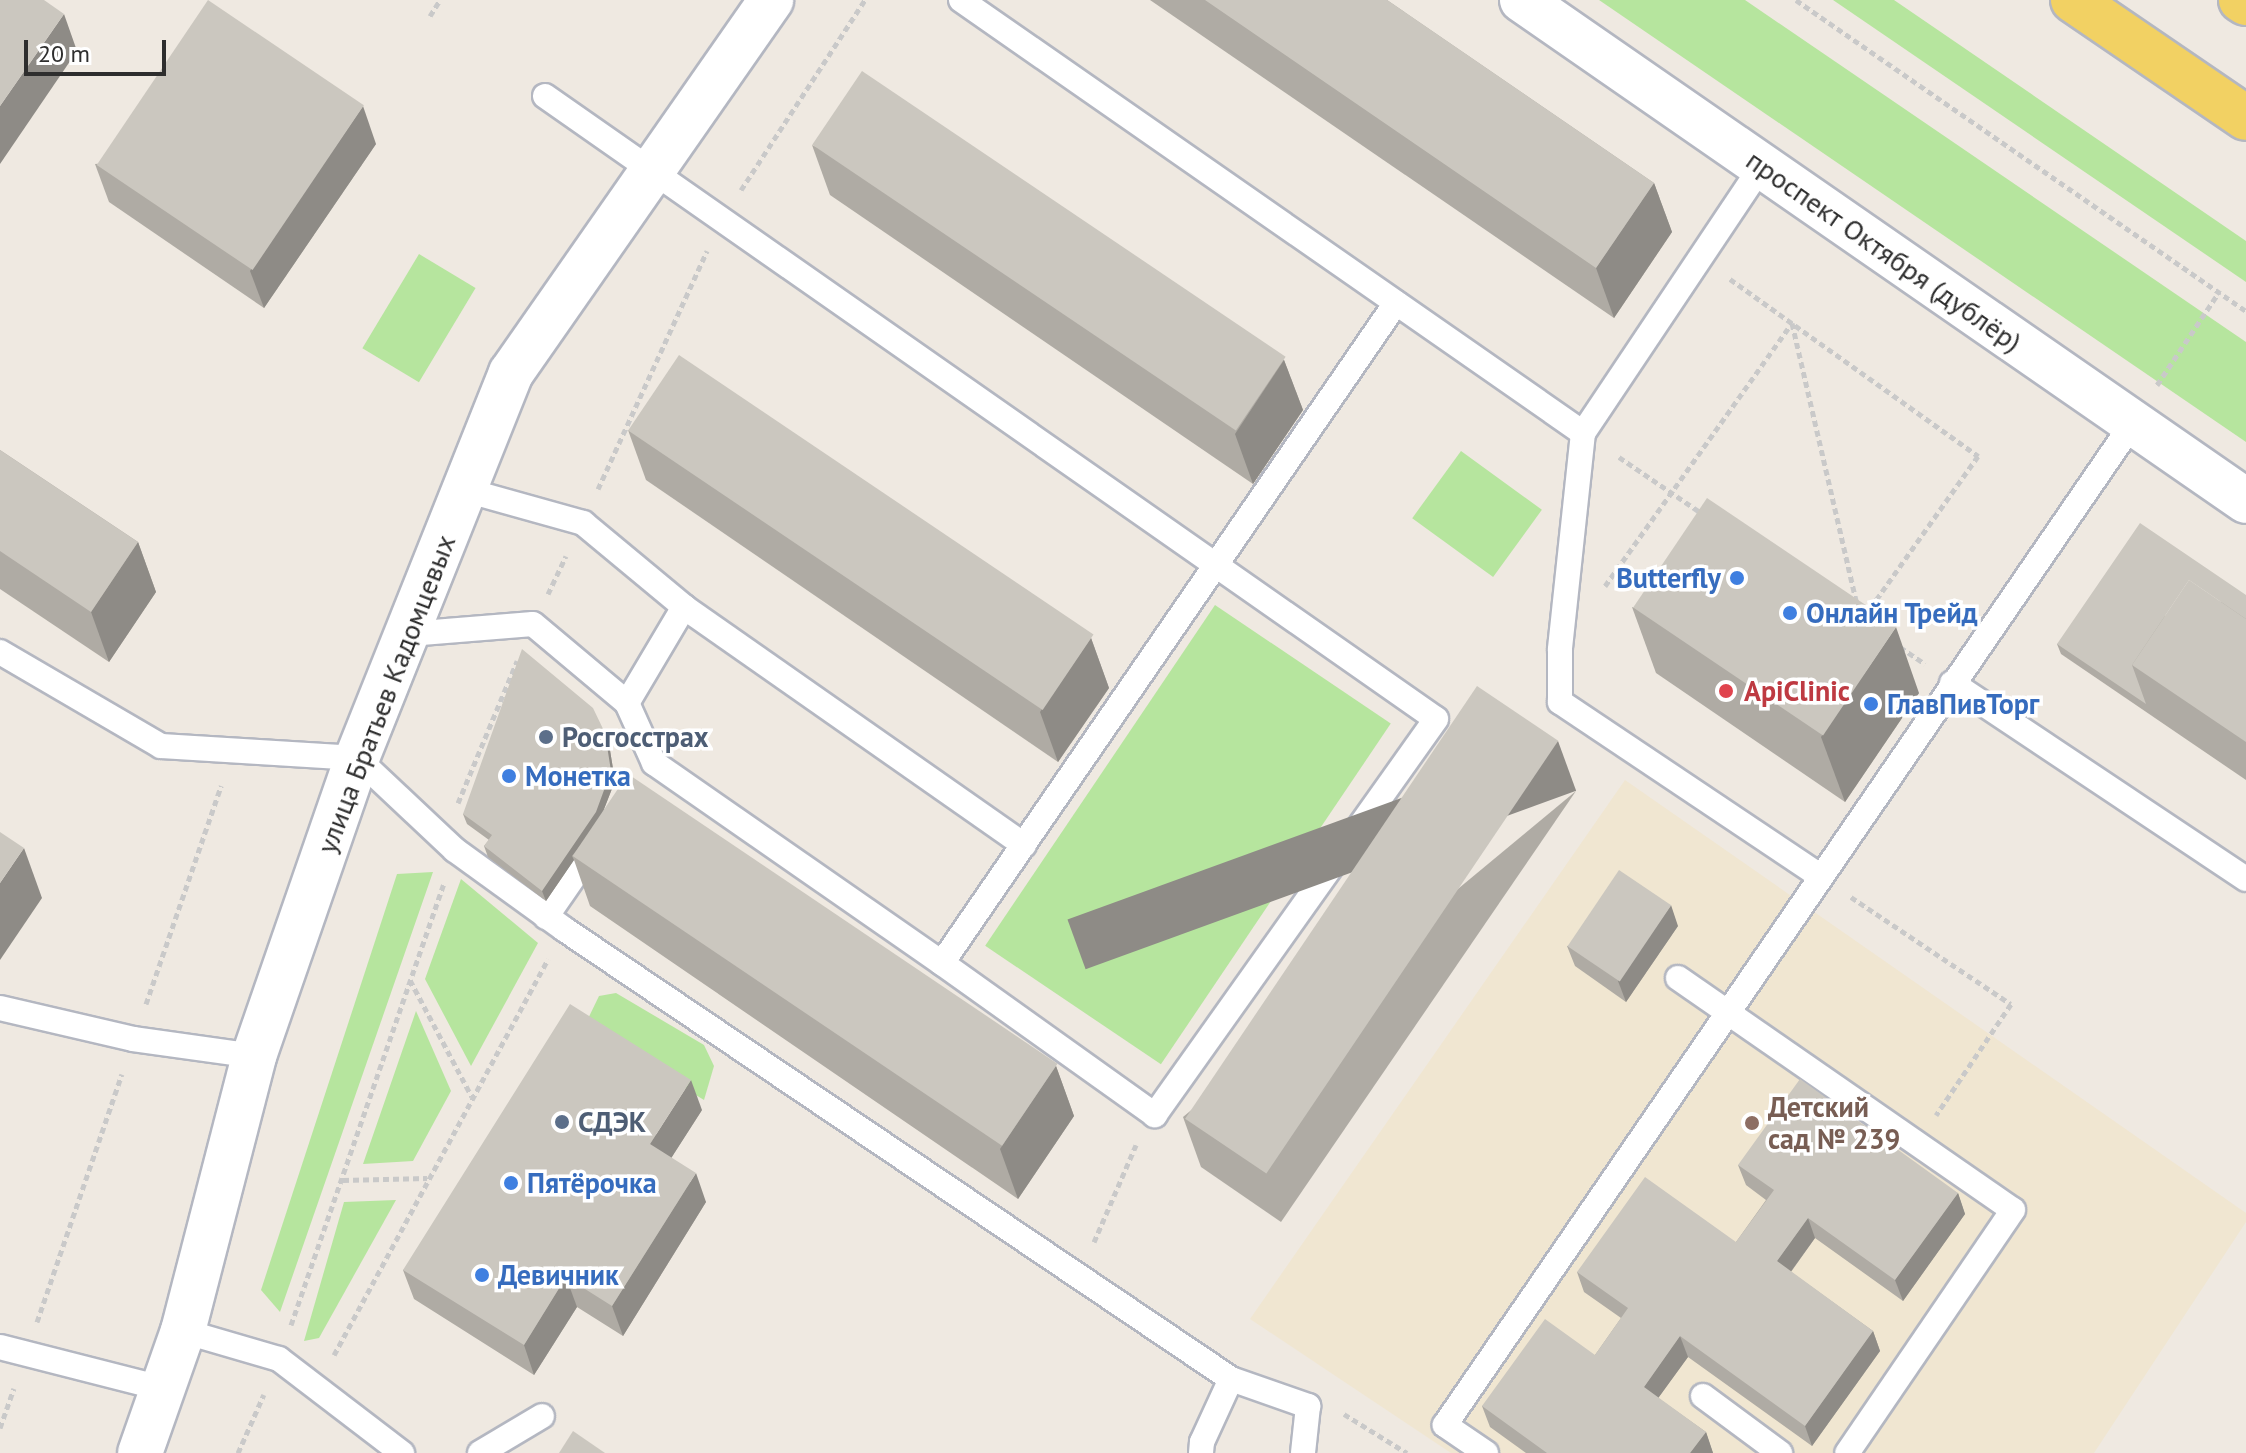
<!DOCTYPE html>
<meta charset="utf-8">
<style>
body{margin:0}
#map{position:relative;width:2246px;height:1453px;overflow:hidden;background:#efe9e1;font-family:"PT Sans",sans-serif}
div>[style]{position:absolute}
.education>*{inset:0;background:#f0e6d1}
.green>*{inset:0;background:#b6e59e;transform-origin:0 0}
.path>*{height:5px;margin-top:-2.5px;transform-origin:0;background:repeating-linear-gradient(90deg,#c9c9c9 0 6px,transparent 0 10px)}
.roads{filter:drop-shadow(2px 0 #b4b7c1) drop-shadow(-2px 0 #b4b7c1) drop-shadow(0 2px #b4b7c1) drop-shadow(0 -2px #b4b7c1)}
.service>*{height:24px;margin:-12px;padding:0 12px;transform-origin:12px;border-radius:12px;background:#fff}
.minor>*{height:44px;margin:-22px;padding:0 22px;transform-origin:22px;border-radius:22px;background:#fff}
.tertiary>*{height:44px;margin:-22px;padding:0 22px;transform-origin:22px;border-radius:22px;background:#fff}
.primary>*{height:44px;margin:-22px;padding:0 22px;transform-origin:22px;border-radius:22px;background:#f2d163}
.wall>*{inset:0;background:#afaba4}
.shaded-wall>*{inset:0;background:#8e8b86;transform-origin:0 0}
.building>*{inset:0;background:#cbc7bf;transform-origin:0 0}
.dots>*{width:22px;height:22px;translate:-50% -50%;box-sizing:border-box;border:4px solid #fff;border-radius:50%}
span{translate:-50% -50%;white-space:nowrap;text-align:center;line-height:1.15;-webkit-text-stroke:7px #fff;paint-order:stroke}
.street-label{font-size:28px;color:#2e2e2e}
.shop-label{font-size:28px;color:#366cbe;font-weight:700}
.right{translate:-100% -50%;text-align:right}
.left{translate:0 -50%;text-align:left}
.health-label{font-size:28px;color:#be3a42;font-weight:700}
.service-label{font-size:28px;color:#4e5e75;font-weight:700}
.education-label{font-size:28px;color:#785e54;font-weight:700}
.scale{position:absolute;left:24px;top:40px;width:142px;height:36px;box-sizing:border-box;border:4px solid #2e2e2e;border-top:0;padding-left:10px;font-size:24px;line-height:28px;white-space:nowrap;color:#2e2e2e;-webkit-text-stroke:6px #fff;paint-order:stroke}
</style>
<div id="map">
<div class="education">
<i style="clip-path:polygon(1625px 780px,2246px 1213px,2246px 1222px,2094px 1453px,1451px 1453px,1250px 1319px)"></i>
</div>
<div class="green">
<i style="clip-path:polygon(1599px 0,1745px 0,2246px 342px,2246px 442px)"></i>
<i style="clip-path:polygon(1833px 0,1894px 0,2246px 241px,2246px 282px)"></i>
<i style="left:419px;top:254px;width:66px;height:110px;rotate:31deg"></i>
<i style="left:1461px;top:451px;width:100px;height:83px;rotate:36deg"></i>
<i style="left:1215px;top:605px;width:212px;height:411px;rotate:34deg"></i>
<i style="clip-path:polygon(433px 872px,280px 1312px,261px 1290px,397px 874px)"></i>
<i style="clip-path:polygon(461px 879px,538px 943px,471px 1066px,425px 979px)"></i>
<i style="clip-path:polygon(616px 993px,704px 1045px,714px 1066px,704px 1100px,584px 1027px,599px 996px)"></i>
<i style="clip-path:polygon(416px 1011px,451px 1091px,413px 1161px,363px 1164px)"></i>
<i style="clip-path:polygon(396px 1200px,319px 1338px,304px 1341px,344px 1202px)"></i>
</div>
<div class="path">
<i style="left:1796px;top:0;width:547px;rotate:34.65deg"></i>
<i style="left:430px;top:16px;width:19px;rotate:-58deg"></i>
<i style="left:741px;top:190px;width:227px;rotate:-56.9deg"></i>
<i style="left:1730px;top:279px;width:305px;rotate:35.5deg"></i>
<i style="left:1978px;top:456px;width:194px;rotate:125.3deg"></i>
<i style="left:1792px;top:323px;width:288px;rotate:77deg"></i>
<i style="left:2157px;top:385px;width:112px;rotate:-56.3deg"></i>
<i style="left:1619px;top:457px;width:102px;rotate:34.2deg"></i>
<i style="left:598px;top:489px;width:262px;rotate:-65.4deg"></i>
<i style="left:1605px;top:586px;width:323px;rotate:-54.6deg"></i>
<i style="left:548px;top:594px;width:42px;rotate:-64.7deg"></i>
<i style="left:1900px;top:647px;width:30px;rotate:34deg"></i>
<i style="left:458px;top:803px;width:154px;rotate:-67.4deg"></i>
<i style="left:1851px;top:897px;width:192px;rotate:33.8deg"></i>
<i style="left:2011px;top:1004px;width:134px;rotate:124deg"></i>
<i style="left:410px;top:980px;width:132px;rotate:62.1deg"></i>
<i style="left:146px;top:1004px;width:231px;rotate:-71deg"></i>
<i style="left:343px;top:1180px;width:84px;rotate:-1.4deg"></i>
<i style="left:1094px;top:1242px;width:106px;rotate:-66.6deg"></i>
<i style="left:37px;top:1322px;width:262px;rotate:-71.1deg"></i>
<i style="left:291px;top:1325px;width:466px;rotate:-70.9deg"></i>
<i style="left:334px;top:1355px;width:450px;rotate:-61.6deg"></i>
<i style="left:1344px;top:1414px;width:74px;rotate:31.8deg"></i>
<i style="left:0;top:1428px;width:42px;rotate:-70.7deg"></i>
<i style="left:238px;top:1453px;width:64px;rotate:-66.2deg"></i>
</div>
<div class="roads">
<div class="service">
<i style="left:961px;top:0;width:758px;rotate:34.84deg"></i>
<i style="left:1583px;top:433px;width:321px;rotate:-56.2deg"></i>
<i style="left:545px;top:96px;width:1087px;rotate:34.96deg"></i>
<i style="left:1436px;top:719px;width:486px;rotate:125.4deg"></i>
<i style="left:1155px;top:1115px;width:262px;rotate:-144.5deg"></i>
<i style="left:1583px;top:433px;width:218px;rotate:96.1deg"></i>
<i style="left:1560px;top:650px;width:52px;rotate:90deg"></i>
<i style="left:1560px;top:702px;width:313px;rotate:33.8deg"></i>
<i style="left:465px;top:490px;width:123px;rotate:15.6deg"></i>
<i style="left:583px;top:523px;width:131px;rotate:39.7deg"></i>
<i style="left:684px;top:607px;width:415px;rotate:35deg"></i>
<i style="left:409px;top:634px;width:124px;rotate:-4.6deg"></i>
<i style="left:533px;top:624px;width:123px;rotate:40deg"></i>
<i style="left:627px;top:703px;width:66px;rotate:65.8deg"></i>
<i style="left:654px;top:763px;width:351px;rotate:34.8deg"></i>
<i style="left:942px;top:963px;width:801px;rotate:-55.48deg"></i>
<i style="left:0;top:652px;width:186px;rotate:30.3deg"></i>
<i style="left:161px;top:746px;width:196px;rotate:3.5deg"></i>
<i style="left:357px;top:758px;width:134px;rotate:43.2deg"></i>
<i style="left:455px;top:850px;width:135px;rotate:35.9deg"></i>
<i style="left:564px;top:929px;width:805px;rotate:34.01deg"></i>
<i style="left:1231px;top:1379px;width:82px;rotate:19.3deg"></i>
<i style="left:1308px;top:1406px;width:47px;rotate:96.1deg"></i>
<i style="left:1952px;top:683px;width:353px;rotate:33.7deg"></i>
<i style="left:627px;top:703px;width:112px;rotate:-59.3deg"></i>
<i style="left:546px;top:917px;width:86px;rotate:-55.4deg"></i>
<i style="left:1678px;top:978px;width:407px;rotate:34.7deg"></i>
<i style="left:2013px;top:1210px;width:294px;rotate:124.3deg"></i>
<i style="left:0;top:1008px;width:137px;rotate:13.1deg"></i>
<i style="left:133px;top:1039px;width:122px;rotate:8deg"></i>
<i style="left:183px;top:1331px;width:100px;rotate:16.3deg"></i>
<i style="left:279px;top:1359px;width:155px;rotate:37.4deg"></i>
<i style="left:0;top:1347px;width:166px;rotate:14.3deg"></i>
<i style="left:1703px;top:1396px;width:96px;rotate:36.5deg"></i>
<i style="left:480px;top:1453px;width:72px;rotate:-30.8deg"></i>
<i style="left:1201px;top:1453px;width:11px;rotate:-85deg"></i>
<i style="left:1202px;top:1442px;width:69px;rotate:-65.3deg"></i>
<i style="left:1486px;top:1453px;width:50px;rotate:-145.7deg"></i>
<i style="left:1445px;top:1425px;width:1215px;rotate:-55.53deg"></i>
</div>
<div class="minor">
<i style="left:1522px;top:0;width:880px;rotate:34.68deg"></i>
</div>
<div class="tertiary">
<i style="left:140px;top:1453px;width:129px;rotate:-70.6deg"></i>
<i style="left:183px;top:1331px;width:284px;rotate:-75.5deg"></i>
<i style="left:254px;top:1056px;width:315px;rotate:-70.9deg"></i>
<i style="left:357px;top:758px;width:415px;rotate:-68.2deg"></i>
<i style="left:511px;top:373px;width:455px;rotate:-55.1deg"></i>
</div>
<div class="primary">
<i style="left:2073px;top:0;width:209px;rotate:34.3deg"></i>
<i style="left:2241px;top:0;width:6px;rotate:31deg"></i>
</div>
</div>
<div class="wall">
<i style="clip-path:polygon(1150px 0,1387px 0,1654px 183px,1672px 232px,1614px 318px)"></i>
<i style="clip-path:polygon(376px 144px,264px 308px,109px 202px,95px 164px)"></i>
<i style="clip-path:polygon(812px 145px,1284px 360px,1303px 410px,1253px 484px,830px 195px)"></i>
<i style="clip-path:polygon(628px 430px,1091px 638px,1109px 688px,1058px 762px,646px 480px)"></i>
<i style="clip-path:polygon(0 450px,138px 542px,156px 592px,109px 662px,0 589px)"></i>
<i style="clip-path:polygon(2246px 595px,2246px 780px,2061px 654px,2057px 644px)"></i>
<i style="clip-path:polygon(1632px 607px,1919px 693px,1845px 802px,1656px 673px)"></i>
<i style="clip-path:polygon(609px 744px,615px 781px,604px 809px,1056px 1066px,1074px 1116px,1018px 1199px,590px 906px,574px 860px,546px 901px,488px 857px,484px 846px,489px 840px,467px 824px,463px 814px)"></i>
<i style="clip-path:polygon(1576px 791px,1281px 1222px,1201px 1167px,1183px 1117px)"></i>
<i style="clip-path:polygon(1678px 926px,1626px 1002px,1575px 966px,1567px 946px)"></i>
<i style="clip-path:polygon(702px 1110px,671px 1158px,706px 1202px,623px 1336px,577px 1307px,534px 1375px,414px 1299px,403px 1270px)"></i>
<i style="clip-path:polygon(1738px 1165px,1958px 1193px,1965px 1214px,1903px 1301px,1815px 1238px,1791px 1272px,1873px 1331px,1880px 1351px,1812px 1446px,1688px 1357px,1658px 1398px,1706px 1432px,1713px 1453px,1526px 1453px,1490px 1427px,1482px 1406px,1595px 1355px,1621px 1318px,1584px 1292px,1577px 1272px,1736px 1242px,1766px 1200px,1746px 1185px)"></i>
</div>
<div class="shaded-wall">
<i style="clip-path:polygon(64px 14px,77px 51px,0 164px,0 106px)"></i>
<i style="clip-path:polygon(363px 106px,376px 144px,264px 308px,250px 271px)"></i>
<i style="clip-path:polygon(1654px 183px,1672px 232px,1614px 318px,1596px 268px)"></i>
<i style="clip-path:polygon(1284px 360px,1303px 410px,1253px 484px,1235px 434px)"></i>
<i style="clip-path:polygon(138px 542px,156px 592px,109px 662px,91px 612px)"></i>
<i style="clip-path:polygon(1896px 627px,1919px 693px,1845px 802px,1821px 737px)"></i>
<i style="clip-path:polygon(1091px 638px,1109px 688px,1058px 762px,1040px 712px)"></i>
<i style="clip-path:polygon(605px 733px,609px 744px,615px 781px,599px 822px,572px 856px,574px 860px,546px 901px,542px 891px)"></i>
<i style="left:1558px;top:741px;width:53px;height:522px;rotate:70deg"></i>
<i style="clip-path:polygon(24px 848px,42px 898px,0 960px,0 883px)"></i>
<i style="clip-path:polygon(1671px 905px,1678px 926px,1626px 1002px,1618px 981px)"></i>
<i style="clip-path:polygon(1056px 1066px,1074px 1116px,1018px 1199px,1000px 1149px)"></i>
<i style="clip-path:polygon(691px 1080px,702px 1110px,661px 1174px,650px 1144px)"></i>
<i style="clip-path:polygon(696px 1173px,706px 1202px,623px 1336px,612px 1306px)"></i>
<i style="clip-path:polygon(1958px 1193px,1965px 1214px,1903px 1301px,1895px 1280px)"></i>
<i style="clip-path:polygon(1808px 1218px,1815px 1238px,1784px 1281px,1777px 1261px)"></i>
<i style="clip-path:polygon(566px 1277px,577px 1307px,534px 1375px,524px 1345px)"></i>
<i style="clip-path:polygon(1873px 1331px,1880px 1351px,1812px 1446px,1805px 1426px)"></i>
<i style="clip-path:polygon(1680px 1336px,1688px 1357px,1651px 1408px,1644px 1387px)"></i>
<i style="clip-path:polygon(1706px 1432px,1713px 1453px,1690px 1453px)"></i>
</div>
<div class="building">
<i style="clip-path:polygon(0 0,44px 0,64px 14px,0 106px)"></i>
<i style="left:208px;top:0;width:188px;height:199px;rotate:34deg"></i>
<i style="clip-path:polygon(1205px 0,1387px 0,1654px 183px,1596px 268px)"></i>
<i style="left:862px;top:71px;width:511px;height:89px;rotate:34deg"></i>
<i style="left:679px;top:355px;width:500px;height:91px;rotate:34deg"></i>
<i style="clip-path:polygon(0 450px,138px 542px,91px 612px,0 551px)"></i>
<i style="left:1707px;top:498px;width:229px;height:132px;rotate:34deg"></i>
<i style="clip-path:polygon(2140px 523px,2246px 595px,2246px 619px,2189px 580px,2132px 665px,2146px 704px,2057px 644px)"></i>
<i style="clip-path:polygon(2189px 580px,2246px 619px,2246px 742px,2132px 665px)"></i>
<i style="clip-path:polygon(522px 649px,593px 708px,605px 733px,611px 771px,596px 812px,542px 891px,484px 846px,492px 835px,463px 814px)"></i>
<i style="left:1477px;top:686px;width:98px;height:522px;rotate:34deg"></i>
<i style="left:628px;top:774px;width:518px;height:99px;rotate:34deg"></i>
<i style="clip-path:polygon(0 832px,24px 848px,0 883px)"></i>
<i style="left:1619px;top:870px;width:63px;height:92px;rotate:34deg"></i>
<i style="clip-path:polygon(570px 1004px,691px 1080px,650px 1144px,696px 1173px,612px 1306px,566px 1277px,524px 1345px,403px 1270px)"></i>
<i style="clip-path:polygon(1800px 1079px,1958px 1193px,1895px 1280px,1808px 1218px,1777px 1261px,1873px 1331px,1805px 1426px,1680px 1336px,1644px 1387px,1706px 1432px,1690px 1453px,1547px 1453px,1482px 1406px,1545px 1319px,1595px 1355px,1628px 1308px,1577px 1272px,1645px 1177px,1736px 1242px,1774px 1190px,1738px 1165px)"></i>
<i style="clip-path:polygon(573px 1431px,605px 1453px,559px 1453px)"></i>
</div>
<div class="dots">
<i style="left:1737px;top:578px;background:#3f7fe0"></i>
<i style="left:1790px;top:613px;background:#3f7fe0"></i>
<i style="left:1726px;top:691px;background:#e0444e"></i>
<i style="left:1871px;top:704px;background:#3f7fe0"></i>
<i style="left:546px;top:737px;background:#5c6f8a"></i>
<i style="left:509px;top:776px;background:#3f7fe0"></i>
<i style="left:562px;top:1122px;background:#5c6f8a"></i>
<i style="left:1752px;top:1123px;background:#8d6e63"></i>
<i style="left:511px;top:1183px;background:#3f7fe0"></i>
<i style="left:482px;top:1275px;background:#3f7fe0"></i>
</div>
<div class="street-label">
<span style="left:1884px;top:251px;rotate:35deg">проспект Октября (дублёр)</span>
<span style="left:386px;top:694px;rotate:-69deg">улица Братьев Кадомцевых</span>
</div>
<div class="shop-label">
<span class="right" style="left:1721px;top:578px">Butterfly</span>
<span class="left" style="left:1806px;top:613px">Онлайн Трейд</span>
<span class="left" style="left:1887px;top:704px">ГлавПивТорг</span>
<span class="left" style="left:525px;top:776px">Монетка</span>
<span class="left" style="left:527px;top:1183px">Пятёрочка</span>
<span class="left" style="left:498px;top:1275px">Девичник</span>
</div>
<div class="health-label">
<span class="left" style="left:1744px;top:691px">ApiClinic</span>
</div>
<div class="service-label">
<span class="left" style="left:562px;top:737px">Росгосстрах</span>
<span class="left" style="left:578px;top:1122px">СДЭК</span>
</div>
<div class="education-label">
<span class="left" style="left:1768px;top:1123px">Детский<br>сад № 239</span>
</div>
<div class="scale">20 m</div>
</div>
